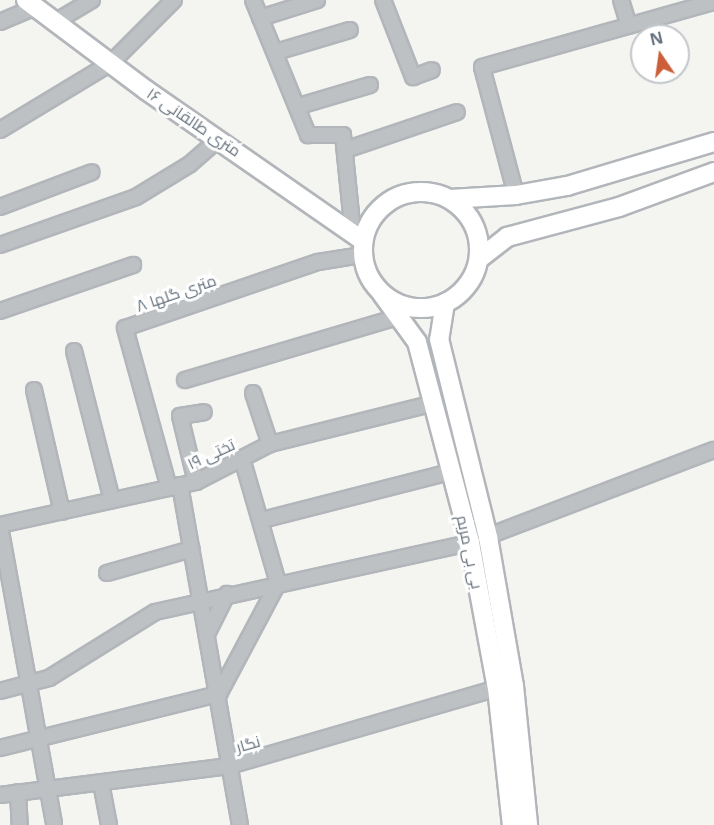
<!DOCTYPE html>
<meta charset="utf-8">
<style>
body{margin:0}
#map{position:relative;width:714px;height:825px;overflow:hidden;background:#f4f4f1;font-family:"Open Sans",Cairo,sans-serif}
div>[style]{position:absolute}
.roads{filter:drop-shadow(2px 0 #b2b6ba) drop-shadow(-2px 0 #b2b6ba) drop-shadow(0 2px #b2b6ba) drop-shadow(0 -2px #b2b6ba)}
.street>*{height:14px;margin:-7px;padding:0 7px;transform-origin:7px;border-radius:7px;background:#bec1c4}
.secondary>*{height:18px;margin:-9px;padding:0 9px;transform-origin:9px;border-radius:9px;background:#fff}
.secondary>.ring{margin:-9px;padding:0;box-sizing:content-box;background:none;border:18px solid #fff;border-radius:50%}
span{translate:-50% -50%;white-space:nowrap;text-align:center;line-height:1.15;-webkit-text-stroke:6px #fff;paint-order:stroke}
.street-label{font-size:16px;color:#67737e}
.north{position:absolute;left:630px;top:24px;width:60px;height:60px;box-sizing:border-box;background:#fff;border:2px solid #c2c7cb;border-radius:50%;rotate:347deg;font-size:16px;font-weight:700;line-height:24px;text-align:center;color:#67737e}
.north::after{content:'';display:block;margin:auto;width:21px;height:27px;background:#cc5f39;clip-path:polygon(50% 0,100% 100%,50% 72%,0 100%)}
</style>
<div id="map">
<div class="roads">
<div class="street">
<i style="left:253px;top:0;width:146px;rotate:67.8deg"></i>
<i style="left:308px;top:135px;width:35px"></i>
<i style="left:343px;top:135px;width:100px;rotate:84.2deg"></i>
<i style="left:383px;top:0;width:83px;rotate:68.7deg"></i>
<i style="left:413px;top:77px;width:20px;rotate:-20deg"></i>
<i style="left:621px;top:0;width:27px;rotate:73deg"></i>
<i style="left:260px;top:18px;width:60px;rotate:-17.5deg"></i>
<i style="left:0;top:22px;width:39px;rotate:-23deg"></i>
<i style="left:55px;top:22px;width:43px;rotate:-30.7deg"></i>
<i style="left:276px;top:52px;width:77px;rotate:-16.6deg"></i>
<i style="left:299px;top:106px;width:74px;rotate:-16.5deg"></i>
<i style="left:0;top:130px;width:130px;rotate:-31.1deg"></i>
<i style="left:111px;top:63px;width:89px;rotate:-45deg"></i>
<i style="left:345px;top:150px;width:118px;rotate:-18.7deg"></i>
<i style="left:516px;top:195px;width:132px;rotate:-104.9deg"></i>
<i style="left:482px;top:67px;width:241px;rotate:-15.7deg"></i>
<i style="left:0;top:207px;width:98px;rotate:-20.8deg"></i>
<i style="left:0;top:245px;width:144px;rotate:-19.4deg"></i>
<i style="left:136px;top:197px;width:63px;rotate:-31.4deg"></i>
<i style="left:190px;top:164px;width:38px;rotate:-41deg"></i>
<i style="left:0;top:311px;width:141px;rotate:-19.1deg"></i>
<i style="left:74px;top:351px;width:154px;rotate:75.7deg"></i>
<i style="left:185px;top:380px;width:225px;rotate:-16.5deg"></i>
<i style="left:34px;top:390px;width:125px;rotate:77.1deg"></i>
<i style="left:253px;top:393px;width:54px;rotate:71.6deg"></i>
<i style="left:196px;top:482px;width:68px;rotate:-103.6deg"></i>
<i style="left:180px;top:416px;width:24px;rotate:-9deg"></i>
<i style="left:180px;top:485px;width:345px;rotate:80deg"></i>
<i style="left:169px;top:488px;width:166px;rotate:-105.4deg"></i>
<i style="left:125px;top:328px;width:204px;rotate:-18.9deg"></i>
<i style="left:318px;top:262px;width:45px;rotate:-9deg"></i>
<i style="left:262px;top:520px;width:195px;rotate:-14.3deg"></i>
<i style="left:0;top:525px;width:201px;rotate:-12.4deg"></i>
<i style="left:196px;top:482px;width:83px;rotate:-27.2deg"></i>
<i style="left:270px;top:444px;width:169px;rotate:-14deg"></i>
<i style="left:0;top:526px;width:302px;rotate:79.7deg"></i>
<i style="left:107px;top:573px;width:88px;rotate:-15.8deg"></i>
<i style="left:207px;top:634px;width:45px;rotate:-63.4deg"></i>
<i style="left:0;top:691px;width:51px;rotate:-14.9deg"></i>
<i style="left:49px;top:678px;width:125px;rotate:-31.9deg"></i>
<i style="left:155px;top:612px;width:322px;rotate:-12.4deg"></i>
<i style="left:470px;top:543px;width:261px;rotate:-20.9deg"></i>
<i style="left:0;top:748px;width:226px;rotate:-13.9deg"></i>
<i style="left:219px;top:694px;width:126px;rotate:-62deg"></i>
<i style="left:278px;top:583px;width:130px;rotate:-106.1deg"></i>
<i style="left:101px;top:783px;width:43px;rotate:79.2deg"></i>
<i style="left:18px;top:792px;width:33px;rotate:87deg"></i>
<i style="left:0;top:795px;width:231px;rotate:-7.2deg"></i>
<i style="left:229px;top:766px;width:279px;rotate:-16.2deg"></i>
</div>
<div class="secondary">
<i style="left:26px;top:0;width:150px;rotate:36.9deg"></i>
<i style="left:146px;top:90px;width:264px;rotate:34.8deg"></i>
<i class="ring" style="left:363px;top:192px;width:98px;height:98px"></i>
<i style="left:450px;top:199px;width:66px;rotate:-3.5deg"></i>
<i style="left:516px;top:195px;width:52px;rotate:-10deg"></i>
<i style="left:567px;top:186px;width:153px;rotate:-16.7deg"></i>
<i style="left:479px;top:259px;width:36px;rotate:-38deg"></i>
<i style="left:507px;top:237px;width:116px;rotate:-15deg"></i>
<i style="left:619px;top:207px;width:101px;rotate:-20.2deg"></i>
<i style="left:382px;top:294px;width:59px;rotate:53.9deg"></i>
<i style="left:417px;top:342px;width:208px;rotate:75.2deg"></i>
<i style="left:470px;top:543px;width:147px;rotate:79.5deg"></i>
<i style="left:497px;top:688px;width:138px;rotate:83.8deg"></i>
<i style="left:445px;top:303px;width:36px;rotate:99deg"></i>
<i style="left:439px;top:339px;width:204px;rotate:76.1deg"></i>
<i style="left:488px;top:537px;width:151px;rotate:80.1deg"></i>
<i style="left:514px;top:686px;width:140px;rotate:84.2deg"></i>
</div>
</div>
<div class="street-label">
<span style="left:194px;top:122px;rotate:34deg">۱۶ متری طالقانی</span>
<span style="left:176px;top:293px;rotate:-19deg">۸ متری گلها</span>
<span style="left:211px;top:454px;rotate:-25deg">تختی ۱۹</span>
<span style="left:470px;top:552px;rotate:78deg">بی بی مریم</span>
<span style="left:248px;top:744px;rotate:-16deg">نگار</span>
</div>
<div class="north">N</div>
</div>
